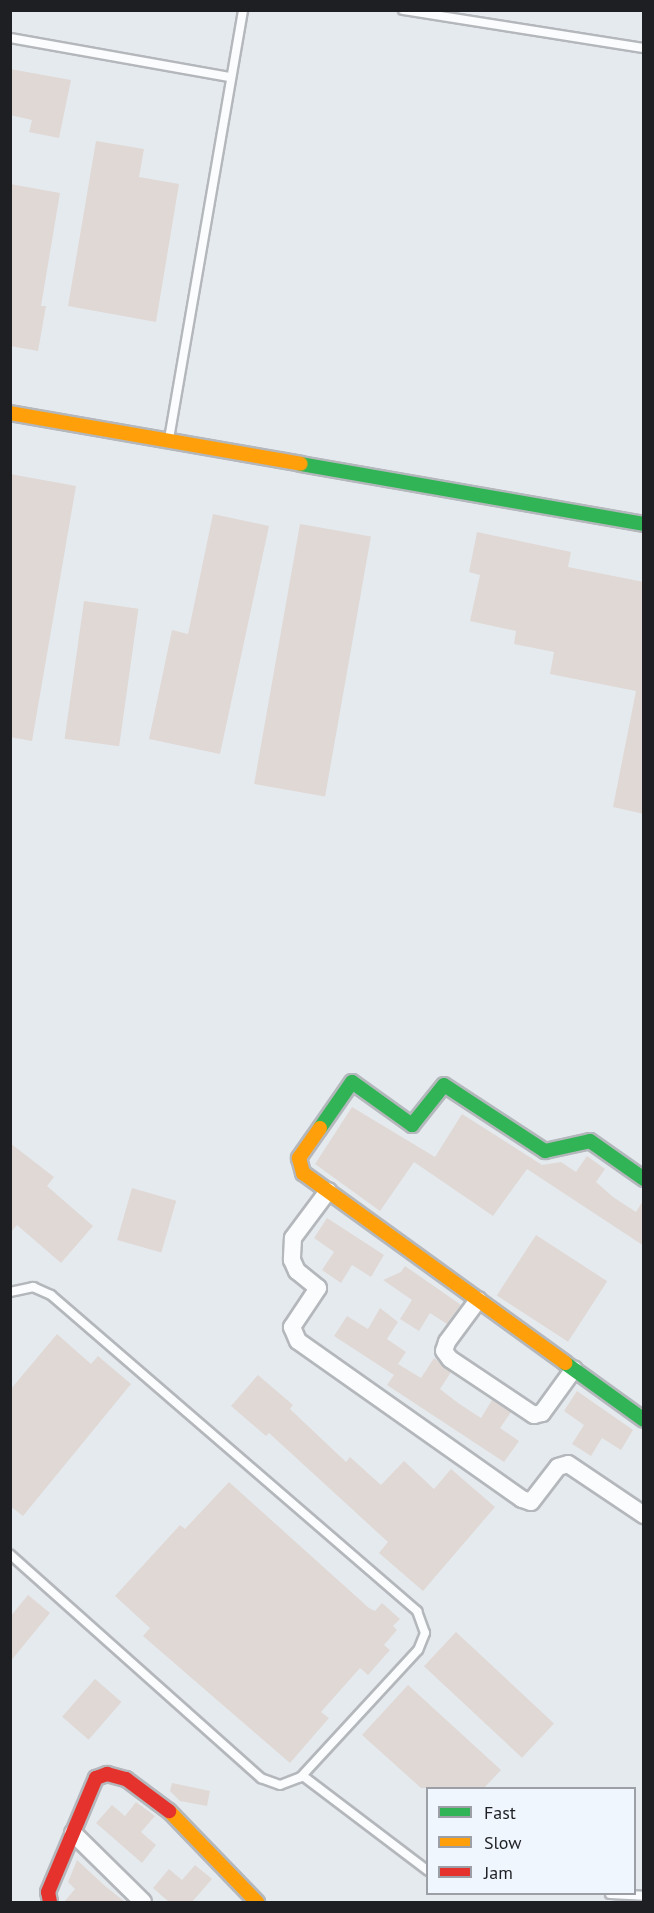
<!DOCTYPE html>
<style>
body{margin:0}
#map{position:relative;width:654px;height:1913px;overflow:hidden;background:#e5eaef;font-family:"PT Sans",sans-serif}
div>[style]{position:absolute}
.building>*{inset:0;background:#e0d8d4;transform-origin:0 0}
.roads{filter:drop-shadow(2px 0 #b4b7bb) drop-shadow(-2px 0 #b4b7bb) drop-shadow(0 2px #b4b7bb) drop-shadow(0 -2px #b4b7bb)}
.lane>*{height:8px;margin:-4px;padding:0 4px;transform-origin:4px;border-radius:4px;background:#fbfcfd}
.street>*{height:16px;margin:-8px;padding:0 8px;transform-origin:8px;border-radius:8px;background:#fbfcfd}
.fast>*{height:14px;margin:-7px;padding:0 7px;transform-origin:7px;border-radius:7px;background:#30b455}
.slow>*{height:14px;margin:-7px;padding:0 7px;transform-origin:7px;border-radius:7px;background:#ff9f0a}
.jam>*{height:14px;margin:-7px;padding:0 7px;transform-origin:7px;border-radius:7px;background:#e5322d}
span{translate:-50% -50%;white-space:nowrap;text-align:center;line-height:1.15;-webkit-text-stroke:4.5px #f0f6fe;paint-order:stroke}
.frame{position:absolute;inset:0;border:12px solid #1d1f23;pointer-events:none}
.legend{position:absolute;left:426px;top:1787px;width:210px;height:108px;box-sizing:border-box;background:#f0f6fe;border:2px solid #9ca0a6;margin:0;padding:8px 10px;list-style:none;font-size:18px;color:#1d1f23}
.legend li{display:flex;align-items:center;gap:12px;height:30px}
.legend b{width:30px;border:2px solid #9ca0a6}
</style>
<div id="map">
<div class="building">
<i style="clip-path:polygon(10px 69px,71px 80px,59px 138px,29px 132px,32px 120px,10px 115px)"></i>
<i style="clip-path:polygon(96px 141px,144px 149px,139px 177px,179px 184px,156px 322px,68px 306px)"></i>
<i style="clip-path:polygon(10px 184px,60px 193px,41px 306px,46px 306px,38px 351px,10px 346px)"></i>
<i style="clip-path:polygon(10px 474px,76px 486px,32px 741px,10px 737px)"></i>
<i style="clip-path:polygon(213px 514px,269px 526px,220px 754px,149px 739px,172px 630px,188px 634px)"></i>
<i style="left:300px;top:524px;width:72px;height:264px;rotate:10deg"></i>
<i style="clip-path:polygon(477px 532px,571px 552px,568px 567px,644px 582px,644px 814px,613px 807px,636px 691px,550px 674px,554px 652px,514px 644px,516px 631px,470px 621px,480px 575px,469px 572px)"></i>
<i style="left:84px;top:601px;width:55px;height:139px;rotate:8deg"></i>
<i style="clip-path:polygon(352px 1107px,435px 1157px,462px 1114px,542px 1165px,561px 1162px,576px 1172px,587px 1156px,605px 1169px,596px 1182px,613px 1197px,636px 1212px,644px 1199px,644px 1246px,527px 1169px,493px 1216px,414px 1162px,380px 1211px,315px 1164px)"></i>
<i style="clip-path:polygon(10px 1143px,54px 1177px,47px 1186px,93px 1226px,61px 1263px,17px 1225px,10px 1233px)"></i>
<i style="left:132px;top:1188px;width:46px;height:54px;rotate:16deg"></i>
<i style="clip-path:polygon(327px 1218px,384px 1255px,371px 1277px,352px 1265px,341px 1283px,322px 1270px,334px 1252px,314px 1238px)"></i>
<i style="left:536px;top:1235px;width:85px;height:72px;rotate:33deg"></i>
<i style="clip-path:polygon(405px 1266px,461px 1305px,447px 1324px,430px 1313px,419px 1331px,400px 1319px,412px 1300px,383px 1280px,401px 1272px)"></i>
<i style="clip-path:polygon(380px 1308px,398px 1322px,387px 1339px,406px 1352px,398px 1364px,421px 1378px,434px 1358px,451px 1372px,440px 1389px,458px 1403px,481px 1418px,492px 1400px,511px 1412px,500px 1428px,519px 1441px,504px 1462px,387px 1385px,394px 1375px,334px 1336px,347px 1316px,368px 1329px)"></i>
<i style="clip-path:polygon(57px 1334px,91px 1364px,98px 1356px,131px 1384px,23px 1516px,10px 1506px,10px 1390px)"></i>
<i style="clip-path:polygon(258px 1375px,293px 1405px,290px 1409px,346px 1462px,350px 1457px,381px 1485px,404px 1461px,434px 1489px,451px 1469px,495px 1507px,423px 1591px,379px 1553px,388px 1542px,269px 1433px,266px 1436px,231px 1406px)"></i>
<i style="clip-path:polygon(577px 1391px,633px 1430px,621px 1450px,602px 1438px,591px 1456px,572px 1444px,584px 1425px,564px 1411px)"></i>
<i style="clip-path:polygon(229px 1482px,369px 1608px,375px 1611px,382px 1603px,400px 1619px,393px 1626px,397px 1630px,384px 1645px,390px 1650px,368px 1675px,360px 1668px,321px 1712px,329px 1718px,290px 1763px,143px 1636px,150px 1628px,115px 1596px,180px 1525px,185px 1529px)"></i>
<i style="clip-path:polygon(28px 1595px,50px 1613px,10px 1662px,10px 1617px)"></i>
<i style="left:456px;top:1632px;width:134px;height:47px;rotate:43deg"></i>
<i style="left:95px;top:1679px;width:35px;height:50px;rotate:41deg"></i>
<i style="clip-path:polygon(408px 1685px,501px 1770px,484px 1788px,421px 1788px,362px 1735px)"></i>
<i style="clip-path:polygon(172px 1783px,210px 1791px,207px 1806px,180px 1801px,170px 1791px)"></i>
<i style="clip-path:polygon(136px 1802px,155px 1816px,141px 1832px,156px 1845px,142px 1863px,96px 1823px,112px 1805px,125px 1816px)"></i>
<i style="clip-path:polygon(77px 1860px,105px 1886px,125px 1902px,64px 1902px,75px 1889px,68px 1882px)"></i>
<i style="clip-path:polygon(195px 1865px,212px 1879px,192px 1902px,169px 1902px,153px 1888px,169px 1869px,182px 1880px)"></i>
</div>
<div class="roads">
<div class="lane">
<i style="left:403px;top:10px;width:244px;rotate:9deg"></i>
<i style="left:10px;top:38px;width:223px;rotate:10.1deg"></i>
<i style="left:169px;top:439px;width:435px;rotate:-80.2deg"></i>
<i style="left:10px;top:1292px;width:24px;rotate:-12deg"></i>
<i style="left:33px;top:1287px;width:20px;rotate:24deg"></i>
<i style="left:51px;top:1295px;width:484px;rotate:40.8deg"></i>
<i style="left:417px;top:1611px;width:23px;rotate:70deg"></i>
<i style="left:425px;top:1633px;width:18px;rotate:112deg"></i>
<i style="left:418px;top:1650px;width:173px;rotate:132.7deg"></i>
<i style="left:301px;top:1777px;width:22px;rotate:159deg"></i>
<i style="left:280px;top:1785px;width:20px;rotate:-160deg"></i>
<i style="left:261px;top:1778px;width:336px;rotate:-138.3deg"></i>
<i style="left:303px;top:1776px;width:157px;rotate:37.2deg"></i>
<i style="left:610px;top:1894px;width:34px;rotate:3deg"></i>
</div>
<div class="street">
<i style="left:328px;top:1191px;width:59px;rotate:126.7deg"></i>
<i style="left:293px;top:1238px;width:22px;rotate:93deg"></i>
<i style="left:292px;top:1260px;width:12px;rotate:66deg"></i>
<i style="left:297px;top:1271px;width:27px;rotate:39deg"></i>
<i style="left:318px;top:1288px;width:47px;rotate:123.7deg"></i>
<i style="left:292px;top:1327px;width:15px;rotate:67deg"></i>
<i style="left:298px;top:1341px;width:274px;rotate:35.2deg"></i>
<i style="left:522px;top:1499px;width:9px;rotate:18deg"></i>
<i style="left:531px;top:1502px;width:44px;rotate:-52.4deg"></i>
<i style="left:558px;top:1467px;width:10px;rotate:-17deg"></i>
<i style="left:568px;top:1464px;width:92px;rotate:33.9deg"></i>
<i style="left:478px;top:1300px;width:52px;rotate:126.4deg"></i>
<i style="left:447px;top:1342px;width:9px;rotate:108deg"></i>
<i style="left:444px;top:1351px;width:10px;rotate:53deg"></i>
<i style="left:450px;top:1359px;width:101px;rotate:33.7deg"></i>
<i style="left:534px;top:1415px;width:8px;rotate:-14deg"></i>
<i style="left:542px;top:1413px;width:54px;rotate:-54deg"></i>
<i style="left:73px;top:1833px;width:98px;rotate:44.6deg"></i>
</div>
<div class="fast">
<i style="left:301px;top:464px;width:348px;rotate:9.9deg"></i>
<i style="left:320px;top:1128px;width:56px;rotate:-55.2deg"></i>
<i style="left:352px;top:1082px;width:74px;rotate:35.6deg"></i>
<i style="left:412px;top:1125px;width:51px;rotate:-51.3deg"></i>
<i style="left:444px;top:1085px;width:121px;rotate:33.2deg"></i>
<i style="left:545px;top:1151px;width:46px;rotate:-12.5deg"></i>
<i style="left:590px;top:1141px;width:66px;rotate:35.1deg"></i>
<i style="left:565px;top:1363px;width:97px;rotate:35.8deg"></i>
</div>
<div class="slow">
<i style="left:10px;top:413px;width:295px;rotate:9.9deg"></i>
<i style="left:320px;top:1128px;width:37px;rotate:125deg"></i>
<i style="left:299px;top:1158px;width:16px;rotate:75deg"></i>
<i style="left:303px;top:1173px;width:324px;rotate:35.9deg"></i>
<i style="left:169px;top:1811px;width:127px;rotate:46deg"></i>
</div>
<div class="jam">
<i style="left:50px;top:1902px;width:10px;rotate:-101deg"></i>
<i style="left:48px;top:1892px;width:124px;rotate:-67.2deg"></i>
<i style="left:96px;top:1778px;width:12px;rotate:-20deg"></i>
<i style="left:107px;top:1774px;width:20px;rotate:15deg"></i>
<i style="left:126px;top:1779px;width:54px;rotate:36.7deg"></i>
</div>
</div>
<div class="frame"></div>
<ul class="legend">
<li><b style="height:8px;background:#30b455"></b>Fast</li>
<li><b style="height:8px;background:#ff9f0a"></b>Slow</li>
<li><b style="height:8px;background:#e5322d"></b>Jam</li>
</ul>
</div>
